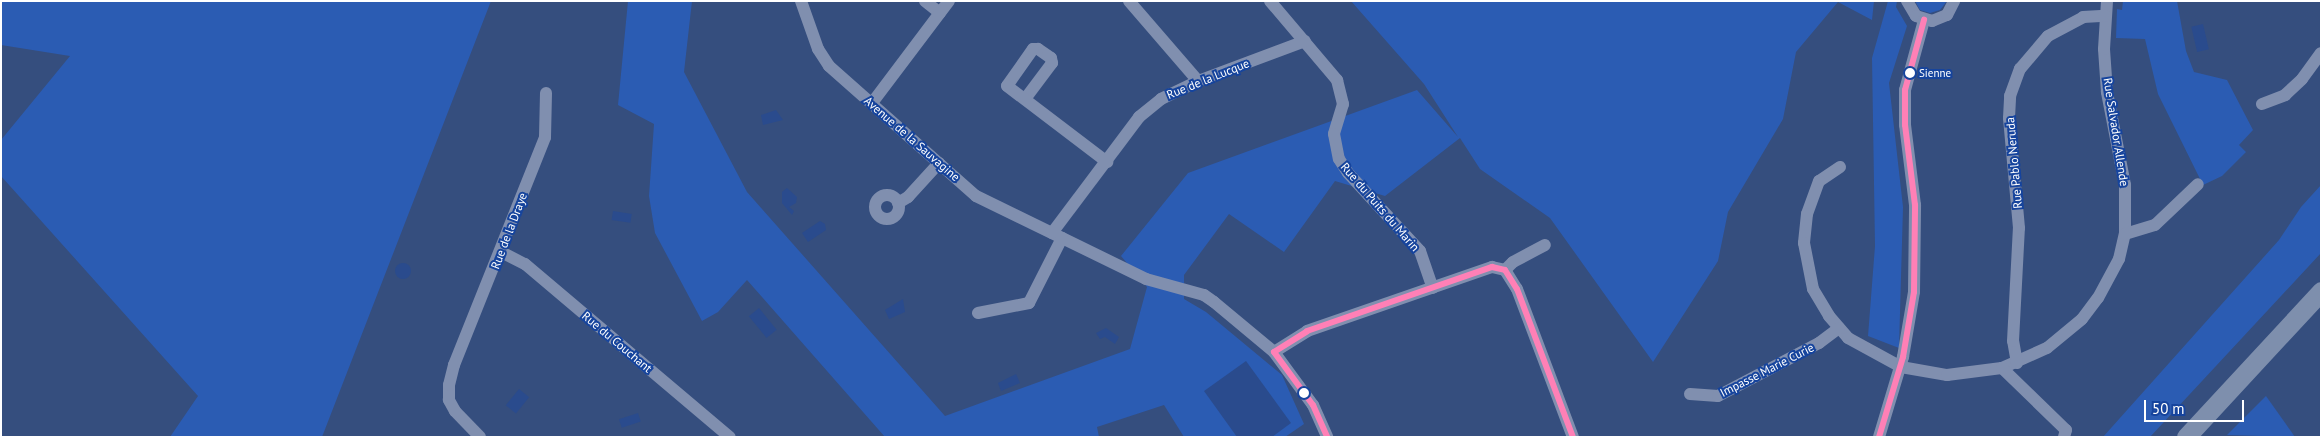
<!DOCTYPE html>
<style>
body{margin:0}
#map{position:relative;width:2322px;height:438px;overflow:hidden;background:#354e7e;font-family:"PT Sans",sans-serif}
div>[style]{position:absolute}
.green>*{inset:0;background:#2b5cb3}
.water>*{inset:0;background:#2a4b8d;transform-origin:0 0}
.round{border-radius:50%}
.minor>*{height:12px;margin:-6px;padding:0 6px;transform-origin:6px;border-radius:6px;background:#808faf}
.minor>.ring{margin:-6px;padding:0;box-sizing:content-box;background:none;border:12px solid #808faf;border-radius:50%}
.primary>*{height:19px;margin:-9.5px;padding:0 9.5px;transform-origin:9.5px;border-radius:9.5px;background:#7e8fad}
.bus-1>*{height:6px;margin:-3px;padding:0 3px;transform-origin:3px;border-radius:3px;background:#ff80b6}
.dots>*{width:14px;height:14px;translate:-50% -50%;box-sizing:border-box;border:2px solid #16449d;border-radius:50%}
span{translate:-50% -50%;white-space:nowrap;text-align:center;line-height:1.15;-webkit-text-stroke:4px #16449d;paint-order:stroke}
.bus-label{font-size:11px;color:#fff}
.left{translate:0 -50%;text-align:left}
.street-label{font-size:12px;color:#fff}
.frame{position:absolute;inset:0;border:2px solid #fff;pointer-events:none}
.scale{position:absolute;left:2144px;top:400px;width:100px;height:22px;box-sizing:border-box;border:2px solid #fff;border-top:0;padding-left:6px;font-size:15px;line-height:18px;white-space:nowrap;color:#fff;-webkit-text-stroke:4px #16449d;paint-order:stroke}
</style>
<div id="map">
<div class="green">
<i style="clip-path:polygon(1px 1px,491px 1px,322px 437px,170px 437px,198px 396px,1px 176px,1px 140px,70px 56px,1px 45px)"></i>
<i style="clip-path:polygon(628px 1px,692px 1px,684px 72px,747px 192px,945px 416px,1130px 349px,1147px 287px,1121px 256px,1188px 173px,1417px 90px,1458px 137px,1424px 84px,1351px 1px,1874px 1px,1872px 20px,1838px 2px,1796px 52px,1783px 119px,1728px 212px,1718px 261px,1653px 362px,1550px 218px,1480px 169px,1460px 138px,1385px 196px,1335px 181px,1284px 252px,1229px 214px,1184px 275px,1184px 299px,1206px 312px,1282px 375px,1304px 424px,1285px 437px,1184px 437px,1164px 405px,1097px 427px,1099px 437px,885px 437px,747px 280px,718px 312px,702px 321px,655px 233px,649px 196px,654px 124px,618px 105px)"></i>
<i style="clip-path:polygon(1888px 1px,1897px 1px,1896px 7px,1907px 26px,1889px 83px,1903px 207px,1899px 348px,1868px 336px,1875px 246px,1872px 58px)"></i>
<i style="clip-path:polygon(1915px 1px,1947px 1px,1940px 10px,1930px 13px,1920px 10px)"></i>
<i style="clip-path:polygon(2123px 1px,2177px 1px,2186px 51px,2194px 72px,2227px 80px,2253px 130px,2239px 145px,2246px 152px,2222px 176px,2203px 185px,2158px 94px,2145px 39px,2116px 38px,2117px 9px,2122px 10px)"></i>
<i style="clip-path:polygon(2321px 185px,2321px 253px,2150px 437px,2103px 437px,2279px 240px,2301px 207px)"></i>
<i style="clip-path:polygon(2266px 396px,2295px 437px,2227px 435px)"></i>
</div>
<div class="water">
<i style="left:2203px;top:24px;width:26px;height:12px;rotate:77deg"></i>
<i style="clip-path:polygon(776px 110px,783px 120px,763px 125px,761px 115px)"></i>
<i style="clip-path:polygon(787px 188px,797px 197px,796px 203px,789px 207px,794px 211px,792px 215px,782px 203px,782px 192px)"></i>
<i style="left:613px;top:211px;width:19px;height:9px;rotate:9deg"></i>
<i style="clip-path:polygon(820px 221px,825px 224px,826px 230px,808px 242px,802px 233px)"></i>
<i class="round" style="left:395px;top:263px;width:16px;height:16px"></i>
<i style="clip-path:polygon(903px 299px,905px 312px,889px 319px,885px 310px)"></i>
<i style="left:759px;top:308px;width:28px;height:13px;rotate:51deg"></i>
<i style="clip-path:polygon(1106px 328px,1119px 337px,1115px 344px,1105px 337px,1100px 339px,1096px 333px)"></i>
<i style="clip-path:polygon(1246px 361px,1291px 423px,1272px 437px,1237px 437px,1204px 391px)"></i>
<i style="clip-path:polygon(1016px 374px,1020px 383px,1001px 391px,998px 383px)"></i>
<i style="left:519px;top:389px;width:13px;height:21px;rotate:39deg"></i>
<i style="left:638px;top:413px;width:9px;height:20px;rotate:72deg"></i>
</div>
<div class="minor">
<i style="left:801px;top:1px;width:51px;rotate:70.5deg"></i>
<i style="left:818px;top:49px;width:20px;rotate:57deg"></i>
<i style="left:829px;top:66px;width:196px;rotate:41.5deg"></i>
<i style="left:976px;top:196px;width:189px;rotate:26deg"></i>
<i style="left:1146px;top:279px;width:60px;rotate:15.4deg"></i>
<i style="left:1204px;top:295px;width:12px;rotate:35deg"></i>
<i style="left:1214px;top:302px;width:78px;rotate:39.8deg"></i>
<i style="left:1274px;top:352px;width:66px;rotate:53.7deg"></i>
<i style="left:1313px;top:405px;width:35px;rotate:66deg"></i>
<i style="left:925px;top:1px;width:19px;rotate:39deg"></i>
<i style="left:1129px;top:1px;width:106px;rotate:49.2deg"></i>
<i style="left:1270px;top:1px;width:104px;rotate:49.7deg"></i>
<i style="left:1337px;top:80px;width:25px;rotate:76deg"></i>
<i style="left:1343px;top:104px;width:31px;rotate:107deg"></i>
<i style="left:1334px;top:134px;width:25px;rotate:79deg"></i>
<i style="left:1339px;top:159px;width:17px;rotate:57deg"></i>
<i style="left:1348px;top:173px;width:106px;rotate:47.3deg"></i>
<i style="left:1420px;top:251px;width:39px;rotate:71deg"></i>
<i style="left:1907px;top:1px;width:17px;rotate:59deg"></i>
<i style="left:1916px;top:16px;width:17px;rotate:17deg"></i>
<i style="left:1932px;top:21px;width:16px;rotate:-22deg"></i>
<i style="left:1947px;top:15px;width:16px;rotate:-63deg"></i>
<i style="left:1025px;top:99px;width:45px;rotate:-53.1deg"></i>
<i style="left:1052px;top:63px;width:5px;rotate:-101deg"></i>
<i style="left:1051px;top:58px;width:16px;rotate:-145deg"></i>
<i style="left:1038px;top:49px;width:5px;rotate:180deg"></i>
<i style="left:1033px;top:49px;width:45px;rotate:125.1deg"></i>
<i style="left:1007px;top:86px;width:126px;rotate:37.2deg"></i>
<i style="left:872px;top:103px;width:128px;rotate:-53deg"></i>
<i style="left:2262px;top:104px;width:25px;rotate:-21deg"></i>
<i style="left:2285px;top:95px;width:23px;rotate:-43deg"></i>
<i style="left:2302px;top:79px;width:32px;rotate:-54deg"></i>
<i style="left:1840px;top:167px;width:25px;rotate:146deg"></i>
<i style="left:1819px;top:181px;width:35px;rotate:110deg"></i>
<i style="left:1807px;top:214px;width:29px;rotate:96deg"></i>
<i style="left:1804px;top:243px;width:47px;rotate:78.9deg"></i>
<i style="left:1813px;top:289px;width:31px;rotate:59deg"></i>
<i style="left:1829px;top:316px;width:29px;rotate:49deg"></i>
<i style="left:1848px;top:338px;width:60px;rotate:28.7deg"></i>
<i style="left:1901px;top:367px;width:47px;rotate:9.9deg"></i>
<i style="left:1947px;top:375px;width:55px;rotate:-7.3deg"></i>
<i style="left:2002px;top:368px;width:49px;rotate:-24deg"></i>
<i style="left:2047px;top:348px;width:45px;rotate:-39.6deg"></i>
<i style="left:2082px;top:319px;width:26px;rotate:-53deg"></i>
<i style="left:2098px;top:298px;width:44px;rotate:-61.7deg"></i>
<i style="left:2119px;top:259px;width:26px;rotate:-77deg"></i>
<i style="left:2125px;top:234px;width:49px;rotate:-90deg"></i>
<i style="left:2125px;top:185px;width:95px;rotate:-101deg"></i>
<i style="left:2107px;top:92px;width:43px;rotate:-94deg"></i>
<i style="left:2104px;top:49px;width:48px;rotate:-86.4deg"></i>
<i class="ring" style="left:875px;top:195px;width:12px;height:12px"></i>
<i style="left:898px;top:203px;width:12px;rotate:-31deg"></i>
<i style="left:908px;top:197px;width:46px;rotate:-47.6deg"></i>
<i style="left:1052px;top:233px;width:145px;rotate:-53.1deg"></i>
<i style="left:1139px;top:117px;width:28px;rotate:-39deg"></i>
<i style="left:1161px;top:99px;width:41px;rotate:-25.9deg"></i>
<i style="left:1198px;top:81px;width:114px;rotate:-20.5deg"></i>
<i style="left:2125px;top:234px;width:31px;rotate:-17deg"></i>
<i style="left:2155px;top:225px;width:59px;rotate:-43.6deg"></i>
<i style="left:501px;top:252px;width:27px;rotate:27deg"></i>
<i style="left:525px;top:264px;width:268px;rotate:40.2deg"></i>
<i style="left:1505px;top:270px;width:11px;rotate:-45deg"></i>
<i style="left:1513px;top:262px;width:36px;rotate:-28deg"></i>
<i style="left:978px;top:313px;width:52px;rotate:-11.1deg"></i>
<i style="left:1029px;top:303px;width:73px;rotate:-63.1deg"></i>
<i style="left:1274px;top:352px;width:39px;rotate:-32deg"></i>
<i style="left:1307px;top:331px;width:196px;rotate:-19.1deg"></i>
<i style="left:1492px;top:267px;width:13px;rotate:13deg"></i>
<i style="left:1505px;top:270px;width:22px;rotate:58deg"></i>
<i style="left:1517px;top:289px;width:158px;rotate:69.3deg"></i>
<i style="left:2017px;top:363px;width:22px;rotate:-100deg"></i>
<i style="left:2013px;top:341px;width:113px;rotate:-87deg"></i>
<i style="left:2019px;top:228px;width:110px;rotate:-95.2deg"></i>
<i style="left:2009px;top:118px;width:22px;rotate:-87deg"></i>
<i style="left:2010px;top:96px;width:29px;rotate:-70deg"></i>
<i style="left:2020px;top:69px;width:43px;rotate:-49.7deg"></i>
<i style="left:2048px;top:36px;width:40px;rotate:-28deg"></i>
<i style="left:2083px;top:17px;width:22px;rotate:-3deg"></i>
<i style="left:2002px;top:368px;width:89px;rotate:44.1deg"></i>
<i style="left:2066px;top:430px;width:7px;rotate:106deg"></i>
<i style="left:1690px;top:394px;width:28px;rotate:4deg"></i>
<i style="left:1718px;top:396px;width:114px;rotate:-27.7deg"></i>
<i style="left:1819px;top:343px;width:25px;rotate:-37deg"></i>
<i style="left:480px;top:437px;width:36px;rotate:-134deg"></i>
<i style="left:455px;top:411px;width:13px;rotate:-119deg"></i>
<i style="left:449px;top:400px;width:15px;rotate:-90deg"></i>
<i style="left:449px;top:385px;width:21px;rotate:-76deg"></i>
<i style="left:454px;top:365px;width:245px;rotate:-68.2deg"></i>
<i style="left:545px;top:137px;width:44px;rotate:-88.7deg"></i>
<i style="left:1879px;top:437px;width:84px;rotate:-73.3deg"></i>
<i style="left:1903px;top:357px;width:66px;rotate:-80.4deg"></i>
<i style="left:1914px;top:292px;width:87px;rotate:-89.3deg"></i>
<i style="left:1915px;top:205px;width:81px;rotate:-97.1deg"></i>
<i style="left:1905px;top:125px;width:35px;rotate:-90deg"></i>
<i style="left:1905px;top:90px;width:73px;rotate:-74.8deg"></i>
</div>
<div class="primary">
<i style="left:2186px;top:437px;width:199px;rotate:-47.2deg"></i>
</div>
<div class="bus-1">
<i style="left:1274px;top:352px;width:39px;rotate:-32deg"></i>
<i style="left:1307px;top:331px;width:196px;rotate:-19.1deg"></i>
<i style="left:1492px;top:267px;width:13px;rotate:13deg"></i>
<i style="left:1505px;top:270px;width:22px;rotate:58deg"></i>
<i style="left:1517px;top:289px;width:158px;rotate:69.3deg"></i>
<i style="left:1274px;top:352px;width:66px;rotate:53.7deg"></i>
<i style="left:1313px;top:405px;width:35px;rotate:66deg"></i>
<i style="left:1879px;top:437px;width:84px;rotate:-73.3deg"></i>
<i style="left:1903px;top:357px;width:66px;rotate:-80.4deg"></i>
<i style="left:1914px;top:292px;width:87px;rotate:-89.3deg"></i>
<i style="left:1915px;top:205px;width:81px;rotate:-97.1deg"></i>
<i style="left:1905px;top:125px;width:35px;rotate:-90deg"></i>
<i style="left:1905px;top:90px;width:73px;rotate:-74.8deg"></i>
</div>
<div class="dots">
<i style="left:1910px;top:73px;background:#fff"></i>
<i style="left:1304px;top:393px;background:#fff"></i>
</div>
<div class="bus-label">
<span class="left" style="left:1919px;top:73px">Sienne</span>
</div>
<div class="street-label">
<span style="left:1208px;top:79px;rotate:-22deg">Rue de la Lucque</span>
<span style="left:2116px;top:132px;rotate:81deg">Rue Salvador Allende</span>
<span style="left:912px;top:139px;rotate:41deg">Avenue de la Sauvagine</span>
<span style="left:2014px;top:163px;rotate:-95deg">Rue Pablo Neruda</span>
<span style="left:1380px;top:207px;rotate:49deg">Rue du Puits du Marin</span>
<span style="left:509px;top:231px;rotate:-69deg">Rue de la Draye</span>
<span style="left:617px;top:342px;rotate:40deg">Rue du Couchant</span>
<span style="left:1767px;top:370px;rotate:-27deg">Impasse Marie Curie</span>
</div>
<div class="frame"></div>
<div class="scale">50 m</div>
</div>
